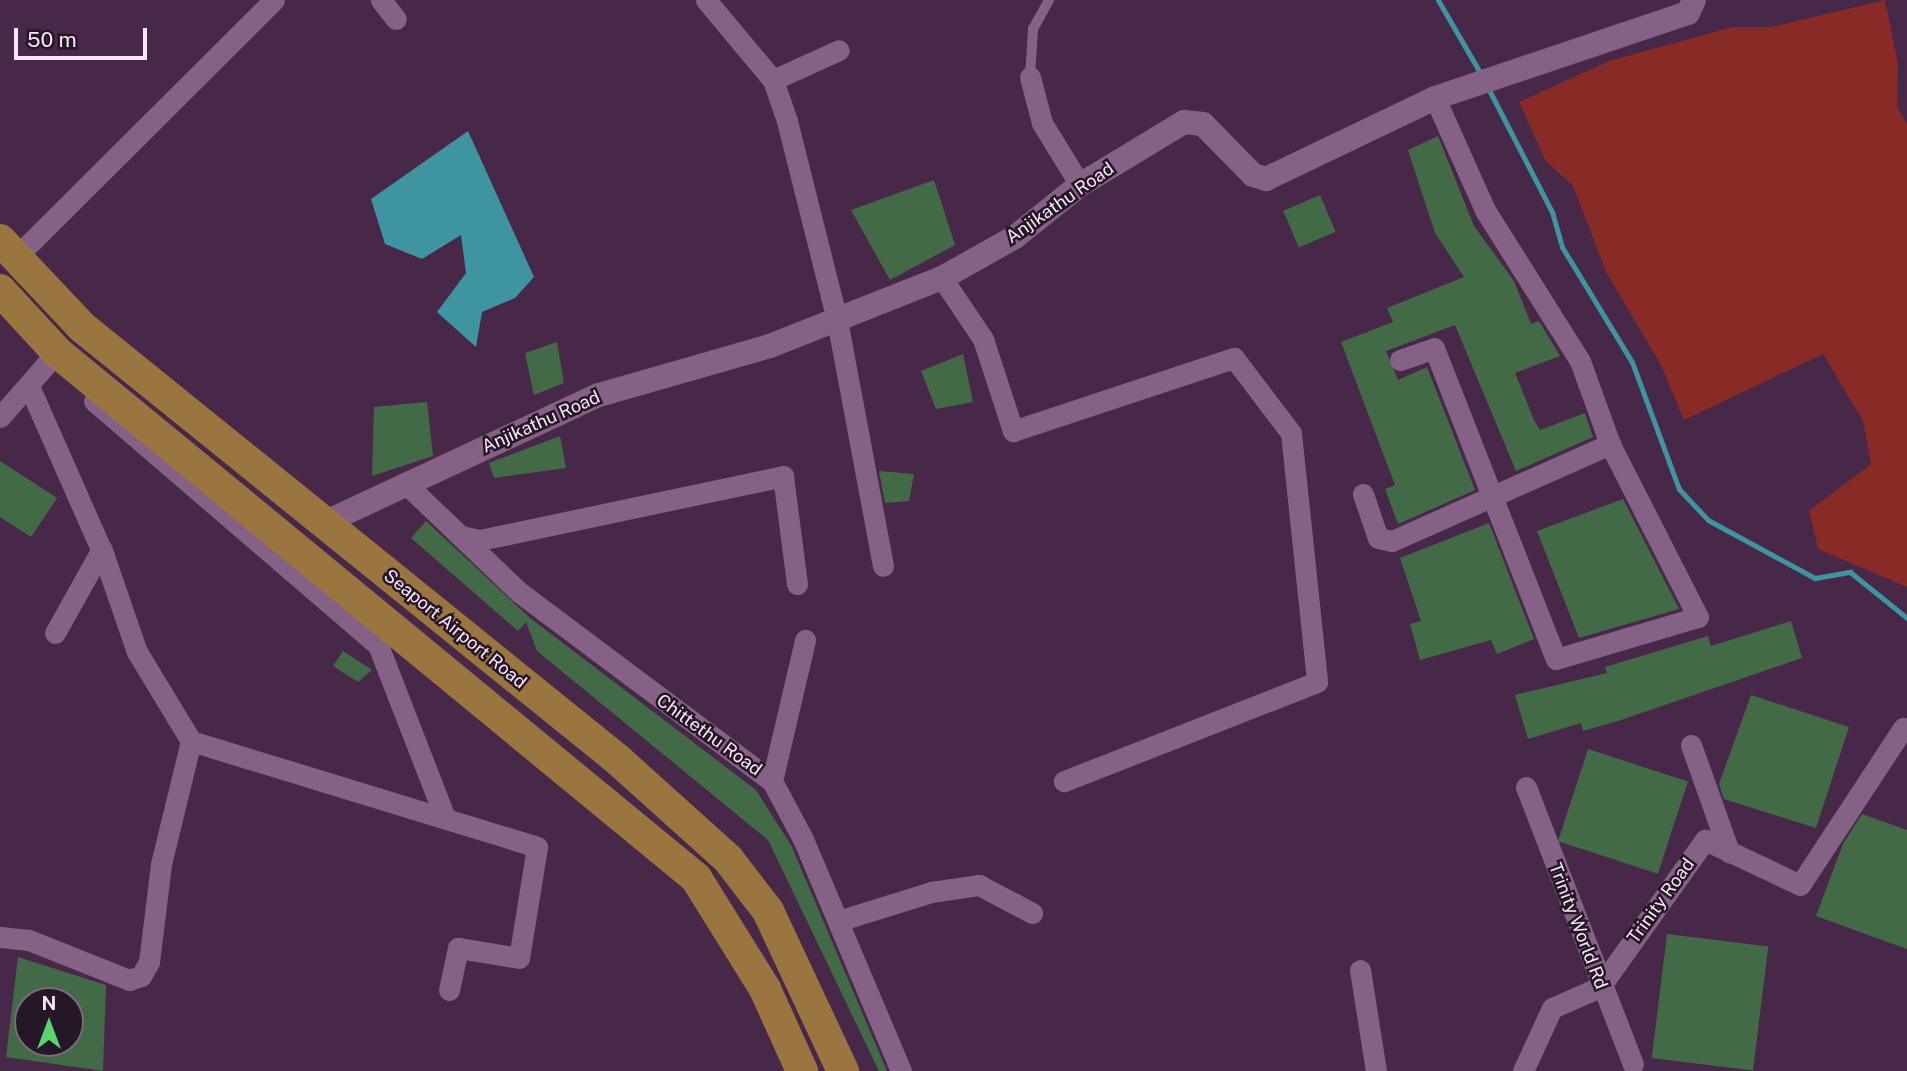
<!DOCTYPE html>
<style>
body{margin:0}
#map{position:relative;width:1907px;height:1071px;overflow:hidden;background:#482848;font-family:"Public Sans",sans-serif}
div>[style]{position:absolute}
.green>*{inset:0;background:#882a25}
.water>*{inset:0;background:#3e95a1}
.stream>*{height:5px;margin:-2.5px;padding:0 2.5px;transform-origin:2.5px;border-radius:2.5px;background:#3e95a1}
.building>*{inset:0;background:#436a47;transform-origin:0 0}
.service>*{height:10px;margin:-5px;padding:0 5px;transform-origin:5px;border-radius:5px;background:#856185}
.minor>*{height:21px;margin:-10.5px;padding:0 10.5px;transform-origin:10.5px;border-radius:10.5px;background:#856185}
.tertiary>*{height:24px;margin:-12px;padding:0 12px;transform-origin:12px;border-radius:12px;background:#856185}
.primary>*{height:32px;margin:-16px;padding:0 16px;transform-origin:16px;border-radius:16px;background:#9b7540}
span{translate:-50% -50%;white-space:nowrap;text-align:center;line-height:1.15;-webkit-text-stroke:5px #261726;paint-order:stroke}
.street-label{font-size:18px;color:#fbe6fa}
.north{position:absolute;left:14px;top:987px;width:70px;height:70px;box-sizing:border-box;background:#261726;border:2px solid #7b6a7b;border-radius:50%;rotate:0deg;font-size:19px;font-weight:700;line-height:28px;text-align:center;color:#fbe6fa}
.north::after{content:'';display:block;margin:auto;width:24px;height:32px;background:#59d56f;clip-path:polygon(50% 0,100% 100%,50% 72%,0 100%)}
.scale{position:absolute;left:14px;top:28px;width:133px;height:32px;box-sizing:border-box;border:4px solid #fbe6fa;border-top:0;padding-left:9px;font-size:21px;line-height:24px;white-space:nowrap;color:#fbe6fa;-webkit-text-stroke:5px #261726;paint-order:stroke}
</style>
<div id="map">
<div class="green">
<i style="clip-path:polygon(1885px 0,1898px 64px,1897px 106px,1907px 124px,1907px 587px,1818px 549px,1809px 511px,1871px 464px,1863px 421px,1823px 354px,1684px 420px,1661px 365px,1607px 274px,1573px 186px,1545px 160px,1519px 102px,1609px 61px,1733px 27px,1772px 27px)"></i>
</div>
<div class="water">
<i style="clip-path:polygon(468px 131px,534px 277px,515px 298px,482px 312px,476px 347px,437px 312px,466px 273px,461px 235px,422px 259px,385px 244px,371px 199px)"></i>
</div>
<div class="stream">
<i style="left:1438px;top:0;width:88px;rotate:59.9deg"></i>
<i style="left:1488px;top:88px;width:140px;rotate:62.7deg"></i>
<i style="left:1552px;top:212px;width:36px;rotate:74deg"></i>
<i style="left:1562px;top:247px;width:135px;rotate:58.7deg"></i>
<i style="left:1632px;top:362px;width:135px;rotate:69.7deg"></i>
<i style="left:1679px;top:489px;width:42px;rotate:46.9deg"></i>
<i style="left:1708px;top:520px;width:122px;rotate:28.5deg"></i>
<i style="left:1815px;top:578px;width:36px;rotate:-10deg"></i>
<i style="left:1850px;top:572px;width:73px;rotate:38.9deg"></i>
</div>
<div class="building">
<i style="clip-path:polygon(1438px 136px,1474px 226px,1514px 281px,1531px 324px,1539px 321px,1560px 356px,1515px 373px,1534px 420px,1540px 430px,1585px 413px,1593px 437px,1516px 471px,1455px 325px,1386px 351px,1398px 380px,1427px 367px,1475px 490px,1398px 524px,1385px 489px,1395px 485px,1341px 342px,1393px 322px,1387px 308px,1464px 277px,1435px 233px,1408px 150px)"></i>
<i style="clip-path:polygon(934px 180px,955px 245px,890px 280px,851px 210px)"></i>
<i style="left:1320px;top:195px;width:40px;height:40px;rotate:67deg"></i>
<i style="clip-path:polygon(557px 342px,564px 383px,534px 395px,525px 353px)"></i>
<i style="clip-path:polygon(963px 354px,973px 402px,936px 409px,921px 371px)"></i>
<i style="clip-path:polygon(427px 402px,433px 456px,372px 476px,374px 407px)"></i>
<i style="clip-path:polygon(560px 436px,566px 468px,494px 478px,489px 463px)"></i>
<i style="clip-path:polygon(0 461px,57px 498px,31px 537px,0 517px)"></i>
<i style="clip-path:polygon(879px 471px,914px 474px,909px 501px,885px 503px)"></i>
<i style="clip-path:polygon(1623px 499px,1679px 609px,1579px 638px,1537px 531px)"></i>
<i style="clip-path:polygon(426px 521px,530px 618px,756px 790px,791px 845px,887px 1071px,879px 1071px,768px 840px,537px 651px,526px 622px,518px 631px,411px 538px)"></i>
<i style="clip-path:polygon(1489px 523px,1534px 639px,1497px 654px,1491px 640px,1420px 660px,1410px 624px,1421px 621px,1400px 558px)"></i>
<i style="clip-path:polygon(1791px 621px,1802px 658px,1621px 720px,1583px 731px,1581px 723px,1528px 739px,1515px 695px,1607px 673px,1605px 667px,1708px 636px,1711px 646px)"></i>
<i style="clip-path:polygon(343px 651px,372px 670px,358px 682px,333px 666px)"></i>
<i style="clip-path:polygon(1751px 695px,1849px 727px,1816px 828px,1724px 799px,1719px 784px)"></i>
<i style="left:1588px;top:749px;width:105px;height:97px;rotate:18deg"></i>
<i style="clip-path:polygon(1862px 814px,1907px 830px,1907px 949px,1816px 916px,1843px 844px)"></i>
<i style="left:1667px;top:934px;width:102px;height:125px;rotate:7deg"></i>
<i style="clip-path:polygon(evenodd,18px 957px,106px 985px,103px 1071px,6px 1057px,18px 957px,28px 1001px,70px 1001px,70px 1043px,28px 1043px,28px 1001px)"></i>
</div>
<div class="service">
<i style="left:1030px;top:77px;width:48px;rotate:-86.4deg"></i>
<i style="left:1033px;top:29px;width:33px;rotate:-61deg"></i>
</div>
<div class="minor">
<i style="left:381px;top:0;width:24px;rotate:52deg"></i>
<i style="left:706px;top:0;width:104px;rotate:50.1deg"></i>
<i style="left:773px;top:80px;width:43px;rotate:71.1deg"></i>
<i style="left:787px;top:121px;width:205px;rotate:75.9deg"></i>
<i style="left:837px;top:320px;width:250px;rotate:79.4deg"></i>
<i style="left:1030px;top:77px;width:48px;rotate:75.4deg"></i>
<i style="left:1042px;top:123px;width:73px;rotate:58.5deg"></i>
<i style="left:773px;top:80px;width:72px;rotate:-24.4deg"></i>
<i style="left:16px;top:257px;width:364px;rotate:-44.9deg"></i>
<i style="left:942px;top:278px;width:73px;rotate:56.1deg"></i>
<i style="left:983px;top:339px;width:97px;rotate:71.9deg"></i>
<i style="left:1013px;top:431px;width:233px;rotate:-18.3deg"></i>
<i style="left:1234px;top:358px;width:94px;rotate:52.8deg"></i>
<i style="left:1291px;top:433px;width:250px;rotate:84deg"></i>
<i style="left:1317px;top:682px;width:272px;rotate:158.6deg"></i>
<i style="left:1400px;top:360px;width:36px;rotate:-19deg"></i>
<i style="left:1434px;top:348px;width:334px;rotate:68.6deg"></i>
<i style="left:1556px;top:659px;width:148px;rotate:-16.5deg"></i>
<i style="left:1698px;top:617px;width:194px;rotate:-117deg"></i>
<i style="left:94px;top:401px;width:374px;rotate:40.7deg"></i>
<i style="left:378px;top:645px;width:186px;rotate:68.8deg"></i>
<i style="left:0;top:417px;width:86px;rotate:-48.8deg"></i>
<i style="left:405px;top:483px;width:158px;rotate:43.7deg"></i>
<i style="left:519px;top:592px;width:316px;rotate:36.8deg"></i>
<i style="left:772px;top:781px;width:66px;rotate:61.9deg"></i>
<i style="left:803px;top:839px;width:252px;rotate:67.1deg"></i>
<i style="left:1363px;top:494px;width:46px;rotate:71.2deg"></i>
<i style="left:1378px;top:538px;width:14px;rotate:12deg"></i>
<i style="left:1392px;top:541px;width:239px;rotate:-24deg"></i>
<i style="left:1610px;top:444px;width:88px;rotate:-109.9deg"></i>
<i style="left:1580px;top:361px;width:178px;rotate:-122.2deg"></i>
<i style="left:1485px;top:210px;width:123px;rotate:-114.1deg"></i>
<i style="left:461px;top:536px;width:19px;rotate:12deg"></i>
<i style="left:480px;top:540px;width:310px;rotate:-11.9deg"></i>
<i style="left:783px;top:476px;width:109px;rotate:82.6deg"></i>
<i style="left:55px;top:633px;width:96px;rotate:-60.8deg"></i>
<i style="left:191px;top:741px;width:362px;rotate:17deg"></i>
<i style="left:537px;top:847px;width:112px;rotate:99.2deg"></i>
<i style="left:519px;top:958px;width:62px;rotate:-170.7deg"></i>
<i style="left:458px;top:948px;width:43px;rotate:102.1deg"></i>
<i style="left:1691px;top:745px;width:114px;rotate:70.4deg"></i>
<i style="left:772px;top:781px;width:145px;rotate:-76.8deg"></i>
<i style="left:1526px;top:787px;width:297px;rotate:68.9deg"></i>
<i style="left:838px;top:921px;width:97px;rotate:-17.3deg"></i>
<i style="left:931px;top:892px;width:49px;rotate:-8.3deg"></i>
<i style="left:979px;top:885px;width:60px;rotate:27.8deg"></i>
<i style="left:0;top:937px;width:29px;rotate:6deg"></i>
<i style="left:29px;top:940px;width:108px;rotate:21.8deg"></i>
<i style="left:129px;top:980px;width:13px;rotate:-18deg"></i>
<i style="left:141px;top:976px;width:16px;rotate:-60deg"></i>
<i style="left:149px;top:962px;width:99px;rotate:-83deg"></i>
<i style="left:161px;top:864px;width:127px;rotate:-76.3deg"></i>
<i style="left:191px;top:741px;width:104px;rotate:-121.2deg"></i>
<i style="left:137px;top:652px;width:102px;rotate:-109deg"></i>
<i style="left:104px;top:556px;width:184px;rotate:-113.8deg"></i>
<i style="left:1360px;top:970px;width:102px;rotate:81deg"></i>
<i style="left:1523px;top:1071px;width:69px;rotate:-65.3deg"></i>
<i style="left:1552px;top:1008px;width:52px;rotate:-23.6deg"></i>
<i style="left:1600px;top:987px;width:181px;rotate:-54.5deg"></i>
<i style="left:1705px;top:840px;width:105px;rotate:25.3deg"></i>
<i style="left:1800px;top:885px;width:188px;rotate:-56.7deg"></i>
</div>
<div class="tertiary">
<i style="left:324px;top:523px;width:303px;rotate:-25deg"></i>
<i style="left:599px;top:395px;width:178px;rotate:-16deg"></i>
<i style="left:770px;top:346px;width:185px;rotate:-21.6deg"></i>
<i style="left:942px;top:278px;width:84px;rotate:-29.3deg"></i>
<i style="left:1015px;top:237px;width:83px;rotate:-38.7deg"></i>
<i style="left:1080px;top:185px;width:122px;rotate:-31.2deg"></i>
<i style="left:1184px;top:122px;width:19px;rotate:6deg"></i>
<i style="left:1203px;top:124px;width:71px;rotate:45.6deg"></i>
<i style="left:1253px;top:175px;width:14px;rotate:17deg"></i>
<i style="left:1266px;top:179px;width:187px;rotate:-25.6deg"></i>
<i style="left:1435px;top:98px;width:267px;rotate:-18.6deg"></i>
<i style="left:1688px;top:13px;width:14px;rotate:-65deg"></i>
</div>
<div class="primary">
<i style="left:0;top:240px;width:120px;rotate:46.7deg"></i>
<i style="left:82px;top:327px;width:688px;rotate:38.92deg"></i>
<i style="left:617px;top:759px;width:149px;rotate:42deg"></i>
<i style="left:728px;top:859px;width:66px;rotate:52.4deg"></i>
<i style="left:768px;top:911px;width:177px;rotate:64.9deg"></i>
<i style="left:0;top:290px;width:84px;rotate:47.4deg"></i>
<i style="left:57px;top:352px;width:828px;rotate:39.46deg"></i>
<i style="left:696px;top:878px;width:131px;rotate:58.1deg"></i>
<i style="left:765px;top:989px;width:90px;rotate:65.7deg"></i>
</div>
<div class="street-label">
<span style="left:1060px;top:203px;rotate:-35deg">Anjikathu Road</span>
<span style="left:541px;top:422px;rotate:-24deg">Anjikathu Road</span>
<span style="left:455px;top:629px;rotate:39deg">Seaport Airport Road</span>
<span style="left:709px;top:735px;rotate:36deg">Chittethu Road</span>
<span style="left:1661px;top:901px;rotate:-54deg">Trinity Road</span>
<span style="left:1578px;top:926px;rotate:69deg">Trinity World Rd</span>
</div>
<div class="north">N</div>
<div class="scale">50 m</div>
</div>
